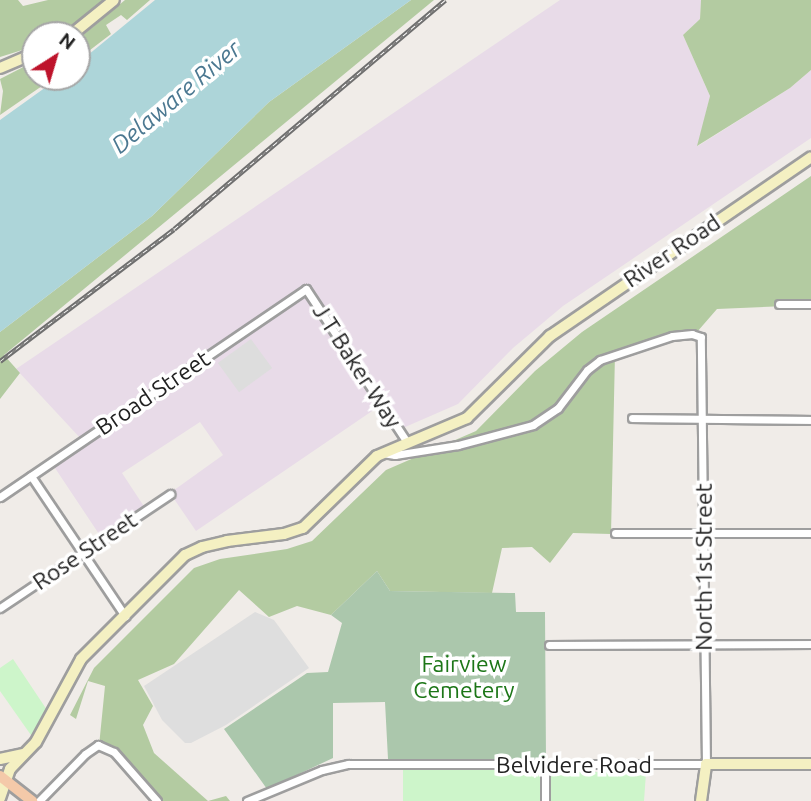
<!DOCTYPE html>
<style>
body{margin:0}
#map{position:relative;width:811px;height:801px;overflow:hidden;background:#f0ece8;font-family:Ubuntu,sans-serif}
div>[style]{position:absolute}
.residential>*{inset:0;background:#dedede}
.industrial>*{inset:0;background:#e8dbe8}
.forest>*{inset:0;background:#b3cba1}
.cemetery>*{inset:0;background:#abc7ac}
.park>*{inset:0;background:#cdf5ca}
.parking>*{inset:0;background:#ddd;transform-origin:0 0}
.water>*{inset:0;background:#add5d9}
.roads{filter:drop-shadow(2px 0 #9e9e9e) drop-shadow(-2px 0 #9e9e9e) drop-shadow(0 2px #9e9e9e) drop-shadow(0 -2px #9e9e9e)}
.street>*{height:7px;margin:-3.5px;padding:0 3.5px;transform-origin:3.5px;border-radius:3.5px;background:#fff}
.secondary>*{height:10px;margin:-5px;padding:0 5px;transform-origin:5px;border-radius:5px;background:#f4f0c2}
.primary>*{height:10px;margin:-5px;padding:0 5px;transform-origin:5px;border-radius:5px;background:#f4c9a9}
.rail>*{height:4.5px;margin-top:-2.25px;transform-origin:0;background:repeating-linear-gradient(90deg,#fff 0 5px,#6f6f6f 0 10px);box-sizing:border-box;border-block:2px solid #6f6f6f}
span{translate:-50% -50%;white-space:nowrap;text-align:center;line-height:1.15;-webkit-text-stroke:7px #fff;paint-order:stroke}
.street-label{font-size:23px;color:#212121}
.park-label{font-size:23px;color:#1c7617}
.water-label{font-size:24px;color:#4b7891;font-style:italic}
.north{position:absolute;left:21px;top:21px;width:70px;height:70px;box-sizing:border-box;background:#fff;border:2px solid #a6a6a6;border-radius:50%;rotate:37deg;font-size:19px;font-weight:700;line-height:28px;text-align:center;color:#212121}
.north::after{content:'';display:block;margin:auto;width:24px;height:32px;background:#be132b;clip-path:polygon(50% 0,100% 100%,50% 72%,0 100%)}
</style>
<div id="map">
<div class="residential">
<i style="clip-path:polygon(255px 612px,274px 620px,309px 668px,226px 725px,191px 743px,185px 743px,162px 720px,144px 686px)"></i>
</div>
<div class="industrial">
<i style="clip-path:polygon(560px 0,701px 0,700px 19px,683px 35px,710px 96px,698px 146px,790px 88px,811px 70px,811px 138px,563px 306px,513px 348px,458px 404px,396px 431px,378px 407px,196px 531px,170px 493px,223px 455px,200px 422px,122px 473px,147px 511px,103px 540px,51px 462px,82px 440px,16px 369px)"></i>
</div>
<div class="forest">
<i style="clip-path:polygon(0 0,18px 0,23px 6px,48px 0,110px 0,60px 35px,35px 35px,35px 46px,0 57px)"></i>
<i style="clip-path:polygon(125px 0,150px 0,127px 20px,121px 15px,106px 25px,111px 34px,77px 60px,77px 40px)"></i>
<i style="clip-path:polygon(411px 0,434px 0,4px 355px,20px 373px,0 399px,0 332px,152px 216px,269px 102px)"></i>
<i style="clip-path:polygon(701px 0,811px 0,811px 70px,790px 88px,697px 146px,710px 96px,683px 35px,700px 19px)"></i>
<i style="clip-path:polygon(35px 61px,35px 77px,55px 77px,0 115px,3px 91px,0 79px)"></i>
<i style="clip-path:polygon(811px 176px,811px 305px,717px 309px,697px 332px,615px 354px,611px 534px,573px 533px,550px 563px,532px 547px,502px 548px,492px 593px,390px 591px,377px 571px,331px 615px,297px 606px,269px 617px,239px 590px,174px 664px,138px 680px,153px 706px,143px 725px,154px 753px,208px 801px,226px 796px,230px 801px,160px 801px,99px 746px,105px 686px,88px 681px,76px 719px,70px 715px,94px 668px,194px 568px,220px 559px,287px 549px,312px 541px,386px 470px,476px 431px,535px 371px,582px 332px)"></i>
</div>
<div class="cemetery">
<i style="clip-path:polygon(377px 571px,390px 591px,515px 593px,516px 612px,545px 612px,546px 760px,388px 759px,385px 702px,333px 703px,333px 758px,267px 789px,224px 729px,307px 673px,328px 672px,342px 623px,331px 615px)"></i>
</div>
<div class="park">
<i style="clip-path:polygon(13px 659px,47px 710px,33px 738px,0 691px,0 668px)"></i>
<i style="clip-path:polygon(403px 768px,646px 773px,644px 801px,403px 801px)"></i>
</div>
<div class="parking">
<i style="left:251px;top:339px;width:36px;height:41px;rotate:54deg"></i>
</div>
<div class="water">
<i style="clip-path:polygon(155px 0,411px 0,269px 102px,152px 216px,0 332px,0 120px,60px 77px,77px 77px,77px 64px)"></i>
</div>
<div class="roads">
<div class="street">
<i style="left:779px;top:304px;width:32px"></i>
<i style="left:632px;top:418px;width:179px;rotate:0.6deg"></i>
<i style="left:31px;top:476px;width:169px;rotate:56.1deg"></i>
<i style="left:0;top:497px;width:370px;rotate:-34.2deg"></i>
<i style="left:306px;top:289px;width:183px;rotate:56.6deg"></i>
<i style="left:615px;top:533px;width:196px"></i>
<i style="left:0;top:608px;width:205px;rotate:-33.8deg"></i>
<i style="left:549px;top:645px;width:262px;rotate:-0.2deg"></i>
<i style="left:39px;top:801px;width:66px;rotate:-45.6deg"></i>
<i style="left:85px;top:754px;width:16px;rotate:-35deg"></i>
<i style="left:98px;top:745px;width:17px;rotate:24deg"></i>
<i style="left:114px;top:752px;width:65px;rotate:48.7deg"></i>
<i style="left:247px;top:801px;width:81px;rotate:-22.5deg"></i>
<i style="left:322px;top:770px;width:27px;rotate:-13deg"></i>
<i style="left:348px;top:764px;width:358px"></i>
<i style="left:706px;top:764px;width:427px;rotate:-90.7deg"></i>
<i style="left:701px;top:337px;width:9px;rotate:-162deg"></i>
<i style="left:692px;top:334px;width:20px;rotate:174deg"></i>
<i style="left:672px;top:336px;width:76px;rotate:161.6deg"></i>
<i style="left:600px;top:360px;width:16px;rotate:142deg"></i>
<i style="left:587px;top:370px;width:48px;rotate:127.3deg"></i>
<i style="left:558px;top:408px;width:30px;rotate:146deg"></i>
<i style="left:533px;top:425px;width:78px;rotate:165.1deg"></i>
<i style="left:458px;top:445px;width:64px;rotate:171deg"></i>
<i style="left:395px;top:455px;width:13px;rotate:-171deg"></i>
<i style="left:545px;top:801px;width:35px;rotate:-90deg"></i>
</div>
<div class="secondary">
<i style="left:71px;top:35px;width:55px;rotate:-39.1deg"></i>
<i style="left:0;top:68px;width:38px;rotate:-23deg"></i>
<i style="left:0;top:759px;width:24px;rotate:-12deg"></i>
<i style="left:0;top:798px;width:31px;rotate:-71deg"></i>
<i style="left:10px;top:769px;width:37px;rotate:-46deg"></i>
<i style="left:36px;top:742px;width:94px;rotate:-61.5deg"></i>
<i style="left:81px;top:659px;width:147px;rotate:-45deg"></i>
<i style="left:185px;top:555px;width:19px;rotate:-25deg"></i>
<i style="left:202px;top:547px;width:26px;rotate:-13deg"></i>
<i style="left:227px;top:541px;width:57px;rotate:-7deg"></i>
<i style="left:284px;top:534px;width:20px;rotate:-18deg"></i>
<i style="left:303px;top:528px;width:103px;rotate:-44.2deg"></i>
<i style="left:377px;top:456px;width:98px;rotate:-22.9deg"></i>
<i style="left:467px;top:418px;width:117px;rotate:-44.7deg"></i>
<i style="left:550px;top:336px;width:316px;rotate:-34.4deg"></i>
<i style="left:701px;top:801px;width:37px;rotate:-82deg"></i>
<i style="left:706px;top:764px;width:105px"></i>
</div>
<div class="primary">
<i style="left:0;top:776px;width:41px;rotate:38deg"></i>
</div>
</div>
<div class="rail">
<i style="left:0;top:361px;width:218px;rotate:-37.2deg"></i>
<i style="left:174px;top:229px;width:355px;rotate:-40.2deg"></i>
</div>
<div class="street-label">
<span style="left:672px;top:251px;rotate:-34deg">River Road</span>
<span style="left:357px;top:366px;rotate:57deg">J T Baker Way</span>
<span style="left:153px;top:393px;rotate:-34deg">Broad Street</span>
<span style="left:85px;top:551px;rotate:-34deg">Rose Street</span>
<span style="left:704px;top:567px;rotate:-90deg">North 1st Street</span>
<span style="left:574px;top:765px">Belvidere Road</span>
</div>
<div class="park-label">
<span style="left:464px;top:677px">Fairview<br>Cemetery</span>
</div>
<div class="water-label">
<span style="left:176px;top:97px;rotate:-40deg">Delaware River</span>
</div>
<div class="north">N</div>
</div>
